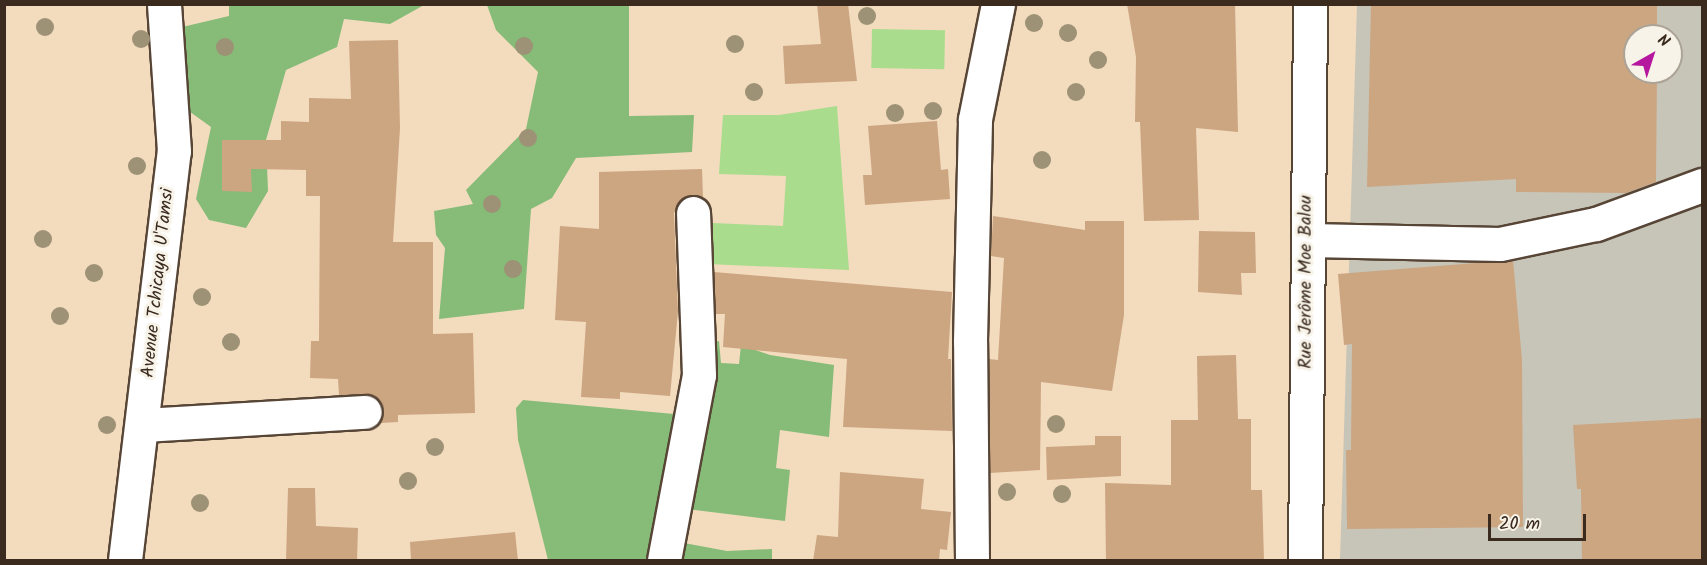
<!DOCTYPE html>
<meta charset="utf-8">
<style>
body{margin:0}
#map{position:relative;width:1707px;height:565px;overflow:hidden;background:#f3dbbe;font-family:Kalam,sans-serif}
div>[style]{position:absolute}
.industrial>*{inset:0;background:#c7c5b8}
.green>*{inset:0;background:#a9dc8c;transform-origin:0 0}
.forest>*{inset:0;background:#86bc78}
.building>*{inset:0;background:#cca581}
.roads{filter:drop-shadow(2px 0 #574536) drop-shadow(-2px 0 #574536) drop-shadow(0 2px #574536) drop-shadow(0 -2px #574536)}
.minor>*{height:33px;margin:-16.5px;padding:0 16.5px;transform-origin:16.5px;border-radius:16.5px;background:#fff}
.trees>*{width:18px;height:18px;margin:-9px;border-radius:50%;background:#9d9275}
span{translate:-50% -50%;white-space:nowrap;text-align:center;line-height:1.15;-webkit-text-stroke:6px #f7f3e8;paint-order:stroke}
.street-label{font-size:18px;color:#3b2a1e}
.frame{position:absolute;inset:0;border:6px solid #3b2a1e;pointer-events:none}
.north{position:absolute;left:1623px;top:24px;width:60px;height:60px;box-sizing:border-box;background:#f7f3e8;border:2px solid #aca397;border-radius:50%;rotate:39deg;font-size:16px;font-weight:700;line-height:24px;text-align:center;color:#3b2a1e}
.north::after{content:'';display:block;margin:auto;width:21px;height:27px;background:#b5179e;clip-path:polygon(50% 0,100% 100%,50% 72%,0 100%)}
.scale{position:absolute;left:1488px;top:514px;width:98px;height:27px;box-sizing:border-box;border:3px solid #3b2a1e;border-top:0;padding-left:8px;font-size:18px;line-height:21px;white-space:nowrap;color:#3b2a1e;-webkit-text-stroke:4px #f7f3e8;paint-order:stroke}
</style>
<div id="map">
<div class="industrial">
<i style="clip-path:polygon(evenodd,1357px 5px,1702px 5px,1702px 560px,1340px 560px,1357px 5px,1635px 36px,1671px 36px,1671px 72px,1635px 72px,1635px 36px)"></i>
</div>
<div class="green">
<i style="left:872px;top:29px;width:73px;height:39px;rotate:1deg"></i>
<i style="clip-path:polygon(837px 106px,849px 270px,707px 264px,713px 223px,783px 226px,786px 176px,719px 174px,723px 115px,779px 115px)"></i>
</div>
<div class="forest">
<i style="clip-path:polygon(229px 5px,424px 5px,390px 24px,344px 19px,337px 47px,286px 70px,266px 140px,268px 191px,246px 228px,209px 220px,196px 199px,211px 127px,186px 109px,178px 28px,229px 16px)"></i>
<i style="clip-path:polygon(487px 5px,629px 5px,629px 116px,694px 115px,692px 152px,576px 158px,552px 198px,531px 209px,524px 309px,439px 319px,445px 248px,436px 235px,434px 211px,473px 204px,466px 190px,526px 129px,538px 72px,496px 30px)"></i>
<i style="clip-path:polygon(719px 341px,721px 363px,739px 364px,741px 345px,770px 355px,834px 365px,829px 437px,780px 430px,776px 468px,790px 470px,785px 521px,687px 509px,684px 543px,727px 551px,772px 549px,772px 560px,548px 560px,518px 440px,516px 408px,523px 400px,674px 414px,699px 382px,708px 343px)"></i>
</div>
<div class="building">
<i style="clip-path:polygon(817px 4px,848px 4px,857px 81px,785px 84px,783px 46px,821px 44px)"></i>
<i style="clip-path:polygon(1127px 4px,1235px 4px,1238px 132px,1196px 128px,1199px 220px,1144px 221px,1140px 122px,1135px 122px,1136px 57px)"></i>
<i style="clip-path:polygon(1371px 4px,1657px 4px,1657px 36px,1635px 36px,1635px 72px,1657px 72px,1656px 182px,1626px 193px,1516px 192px,1516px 179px,1367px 187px)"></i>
<i style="clip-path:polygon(398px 40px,400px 128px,393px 242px,433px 242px,433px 334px,473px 333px,475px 413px,398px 415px,398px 422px,380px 423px,384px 410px,374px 396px,339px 395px,338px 379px,310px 378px,311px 341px,319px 341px,320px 196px,306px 196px,306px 170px,251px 169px,252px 192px,222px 191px,222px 140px,281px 140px,281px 121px,309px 122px,309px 98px,351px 99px,349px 41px)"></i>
<i style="clip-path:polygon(937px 121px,941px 170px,948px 169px,950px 199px,865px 205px,863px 175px,872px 175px,868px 126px)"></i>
<i style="clip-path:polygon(702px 169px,703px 197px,684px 197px,674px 213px,678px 311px,670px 396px,620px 392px,620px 399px,581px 397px,586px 322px,555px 320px,560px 226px,599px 229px,599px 172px)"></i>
<i style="clip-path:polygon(993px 216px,1085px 230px,1085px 221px,1124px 221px,1124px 315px,1112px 391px,1041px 382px,1040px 470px,990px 473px,989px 359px,998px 360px,1004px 258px,991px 256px)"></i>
<i style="clip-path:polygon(1199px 231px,1255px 232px,1256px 273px,1241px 273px,1242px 295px,1198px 292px)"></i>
<i style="clip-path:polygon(1513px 260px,1522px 360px,1523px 527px,1347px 529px,1346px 450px,1351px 450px,1352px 344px,1344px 345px,1338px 274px)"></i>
<i style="clip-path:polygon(714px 272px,952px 292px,948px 359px,951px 359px,952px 431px,843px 427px,847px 359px,723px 347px,725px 314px,715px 314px)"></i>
<i style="clip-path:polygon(1236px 355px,1238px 419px,1251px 419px,1251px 490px,1262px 490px,1264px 561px,1106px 561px,1105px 483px,1171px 485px,1171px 420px,1198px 420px,1197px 356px)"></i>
<i style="clip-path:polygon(1702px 418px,1702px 561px,1582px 561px,1581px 489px,1577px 489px,1573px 425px)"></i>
<i style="clip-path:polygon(1095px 436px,1121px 436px,1121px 476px,1047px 480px,1046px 447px,1095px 445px)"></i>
<i style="clip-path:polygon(840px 472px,924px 479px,921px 509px,951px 512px,947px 550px,940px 549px,939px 561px,813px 561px,817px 535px,838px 537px)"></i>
<i style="clip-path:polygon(288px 488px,315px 488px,316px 526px,358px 528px,357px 561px,286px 561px)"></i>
<i style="clip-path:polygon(515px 532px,518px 561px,411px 561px,410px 542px)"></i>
</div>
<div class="roads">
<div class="minor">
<i style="left:1309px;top:240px;width:191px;rotate:1.2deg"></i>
<i style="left:1500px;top:244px;width:98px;rotate:-11.8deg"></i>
<i style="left:1596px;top:224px;width:113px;rotate:-20.2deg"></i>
<i style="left:143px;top:425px;width:222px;rotate:-3.4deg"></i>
<i style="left:125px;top:560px;width:412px;rotate:-83.2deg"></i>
<i style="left:174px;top:151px;width:147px;rotate:-93.9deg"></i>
<i style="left:664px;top:560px;width:188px;rotate:-79.3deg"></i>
<i style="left:699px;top:375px;width:162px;rotate:-92.1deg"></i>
<i style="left:972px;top:560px;width:219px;rotate:-90.5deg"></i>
<i style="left:970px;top:341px;width:222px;rotate:-88.7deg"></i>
<i style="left:975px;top:119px;width:117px;rotate:-78.7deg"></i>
<i style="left:1305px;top:560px;width:556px;rotate:-89.48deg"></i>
</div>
</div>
<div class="trees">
<i style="left:867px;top:16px"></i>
<i style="left:1034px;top:23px"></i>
<i style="left:45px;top:27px"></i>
<i style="left:1068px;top:33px"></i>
<i style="left:141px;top:39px"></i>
<i style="left:735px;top:44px"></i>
<i style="left:524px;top:46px"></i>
<i style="left:225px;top:47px"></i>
<i style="left:1098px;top:60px"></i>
<i style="left:754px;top:92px"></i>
<i style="left:1076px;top:92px"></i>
<i style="left:933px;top:111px"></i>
<i style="left:895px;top:113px"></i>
<i style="left:528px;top:138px"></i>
<i style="left:1042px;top:160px"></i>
<i style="left:137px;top:166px"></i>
<i style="left:492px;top:204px"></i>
<i style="left:43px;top:239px"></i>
<i style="left:513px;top:269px"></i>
<i style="left:94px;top:273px"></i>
<i style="left:202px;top:297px"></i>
<i style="left:60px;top:316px"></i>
<i style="left:231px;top:342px"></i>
<i style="left:1056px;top:424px"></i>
<i style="left:107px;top:425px"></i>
<i style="left:435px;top:447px"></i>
<i style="left:408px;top:481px"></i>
<i style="left:1007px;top:492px"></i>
<i style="left:1062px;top:494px"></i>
<i style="left:200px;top:503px"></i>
</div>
<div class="street-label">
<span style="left:1307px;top:282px;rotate:-90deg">Rue Jerôme Moe Balou</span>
<span style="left:159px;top:283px;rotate:-84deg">Avenue Tchicaya U'Tamsi</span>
</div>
<div class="frame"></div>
<div class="north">N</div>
<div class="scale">20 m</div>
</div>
